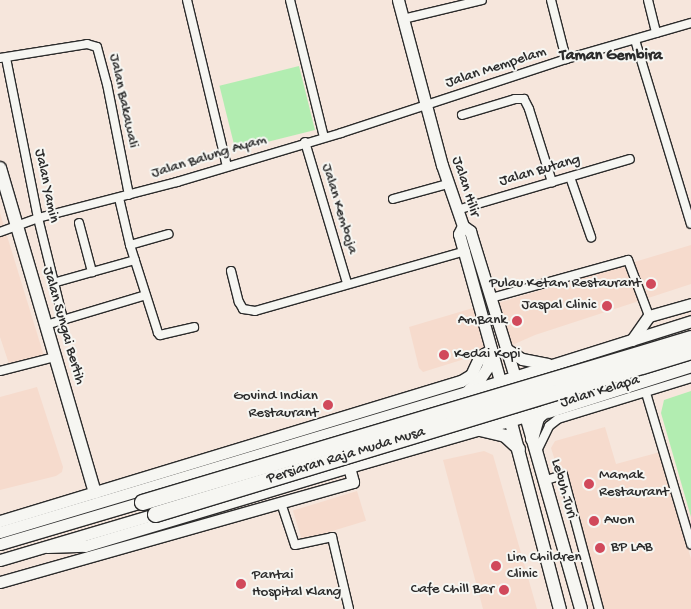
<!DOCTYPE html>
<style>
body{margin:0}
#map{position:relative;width:691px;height:609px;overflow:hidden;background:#f6e6dc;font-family:"Gochi Hand",sans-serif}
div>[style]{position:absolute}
.built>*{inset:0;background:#f6dbcd;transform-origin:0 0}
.green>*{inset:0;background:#b2edb1;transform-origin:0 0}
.roads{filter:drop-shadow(1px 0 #2b2b2b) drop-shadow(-1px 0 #2b2b2b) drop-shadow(0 1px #2b2b2b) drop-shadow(0 -1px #2b2b2b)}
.street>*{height:8px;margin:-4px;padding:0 4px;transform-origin:4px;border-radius:4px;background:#f6f6f2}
.secondary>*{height:11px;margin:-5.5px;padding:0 5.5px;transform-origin:5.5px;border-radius:5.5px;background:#f6f6f2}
.primary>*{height:12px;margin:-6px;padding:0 6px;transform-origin:6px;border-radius:6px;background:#f6f6f2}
.highway>*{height:15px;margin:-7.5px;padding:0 7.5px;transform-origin:7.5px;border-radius:7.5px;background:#f6f6f2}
.bridges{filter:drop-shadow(1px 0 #2b2b2b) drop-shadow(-1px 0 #2b2b2b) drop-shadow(0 1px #2b2b2b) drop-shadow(0 -1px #2b2b2b)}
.highway-bridge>*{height:15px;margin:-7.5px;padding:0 7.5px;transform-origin:7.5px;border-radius:7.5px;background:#f6f6f2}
.dots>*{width:14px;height:14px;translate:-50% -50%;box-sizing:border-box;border:2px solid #f6f6f2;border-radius:50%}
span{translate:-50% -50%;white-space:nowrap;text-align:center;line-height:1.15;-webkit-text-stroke:4px #f6f6f2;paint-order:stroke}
.street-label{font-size:15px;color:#2b2b2b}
.poi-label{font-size:15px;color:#2b2b2b}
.right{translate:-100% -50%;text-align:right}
.left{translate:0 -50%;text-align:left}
.neighbourhood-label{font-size:16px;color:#2b2b2b;font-weight:700}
</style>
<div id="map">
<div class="built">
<i style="clip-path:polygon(0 213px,44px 356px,9px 364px,0 337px)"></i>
<i style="clip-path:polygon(691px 245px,691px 284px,535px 335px,510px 346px,498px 303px)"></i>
<i style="clip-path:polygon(473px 308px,485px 348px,474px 356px,423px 372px,419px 368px,409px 327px)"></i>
<i style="clip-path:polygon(37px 387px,63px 467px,62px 472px,56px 476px,0 490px,0 397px)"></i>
<i style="clip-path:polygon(605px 427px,616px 464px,660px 452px,691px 559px,691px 609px,603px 609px,565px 468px,558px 470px,551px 448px,555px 441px)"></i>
<i style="clip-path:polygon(484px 451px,493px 455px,537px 609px,483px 609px,443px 460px)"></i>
<i style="left:357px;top:491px;width:31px;height:67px;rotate:73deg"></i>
</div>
<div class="green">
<i style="left:299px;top:66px;width:66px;height:82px;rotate:76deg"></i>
<i style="clip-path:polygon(691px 391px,691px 517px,661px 413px,664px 400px)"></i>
</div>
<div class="roads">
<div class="street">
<i style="left:187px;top:0;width:171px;rotate:76.5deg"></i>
<i style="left:290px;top:0;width:141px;rotate:76.1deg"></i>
<i style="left:551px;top:0;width:61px;rotate:75.7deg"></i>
<i style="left:648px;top:0;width:34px;rotate:76deg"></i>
<i style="left:403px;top:19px;width:81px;rotate:-13.5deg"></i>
<i style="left:635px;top:40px;width:192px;rotate:73.1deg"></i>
<i style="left:0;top:58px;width:88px;rotate:-9.1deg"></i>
<i style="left:87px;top:44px;width:10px;rotate:17deg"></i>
<i style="left:97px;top:47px;width:38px;rotate:75deg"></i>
<i style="left:107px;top:84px;width:113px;rotate:78.8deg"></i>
<i style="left:6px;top:58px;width:163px;rotate:78.7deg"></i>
<i style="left:38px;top:218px;width:104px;rotate:76.1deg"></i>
<i style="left:462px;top:115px;width:55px;rotate:-16.8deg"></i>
<i style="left:515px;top:99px;width:9px"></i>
<i style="left:524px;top:99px;width:11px;rotate:63deg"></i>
<i style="left:529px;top:109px;width:77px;rotate:72.5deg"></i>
<i style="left:305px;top:142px;width:147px;rotate:73.4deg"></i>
<i style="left:570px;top:177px;width:64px;rotate:70.7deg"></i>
<i style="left:119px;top:198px;width:48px;rotate:76.8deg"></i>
<i style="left:130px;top:245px;width:92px;rotate:72.3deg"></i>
<i style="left:158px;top:333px;width:3px;rotate:45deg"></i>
<i style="left:160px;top:335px;width:35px;rotate:-13deg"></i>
<i style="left:393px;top:199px;width:57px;rotate:-15.3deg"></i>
<i style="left:457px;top:210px;width:180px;rotate:-16.4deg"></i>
<i style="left:79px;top:223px;width:51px;rotate:75.1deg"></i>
<i style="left:0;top:232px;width:40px;rotate:-20.2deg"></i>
<i style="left:38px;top:218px;width:144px;rotate:-14.5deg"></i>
<i style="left:177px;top:182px;width:171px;rotate:-16.6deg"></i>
<i style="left:341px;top:133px;width:237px;rotate:-18.2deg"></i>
<i style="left:566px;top:59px;width:130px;rotate:-16.1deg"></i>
<i style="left:130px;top:245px;width:40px;rotate:-16deg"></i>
<i style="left:231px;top:271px;width:32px;rotate:76deg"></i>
<i style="left:239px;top:302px;width:8px;rotate:60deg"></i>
<i style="left:243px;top:309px;width:12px;rotate:9deg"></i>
<i style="left:255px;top:311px;width:219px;rotate:-15.9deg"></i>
<i style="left:53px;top:283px;width:85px;rotate:-15.7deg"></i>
<i style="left:491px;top:298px;width:142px;rotate:-15.5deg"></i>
<i style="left:628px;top:260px;width:60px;rotate:69.4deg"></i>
<i style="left:46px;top:325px;width:104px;rotate:-16.7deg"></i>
<i style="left:0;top:371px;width:57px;rotate:-14.3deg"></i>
<i style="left:646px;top:393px;width:158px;rotate:73.4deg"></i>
<i style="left:537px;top:451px;width:28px;rotate:-64deg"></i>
<i style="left:549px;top:426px;width:11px;rotate:-38deg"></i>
<i style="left:558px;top:419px;width:139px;rotate:-17.1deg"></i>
<i style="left:543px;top:481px;width:21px;rotate:-17deg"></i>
<i style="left:563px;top:475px;width:139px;rotate:75deg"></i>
<i style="left:281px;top:503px;width:44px;rotate:71.6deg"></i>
<i style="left:295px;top:545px;width:38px;rotate:-12deg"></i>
<i style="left:332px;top:537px;width:74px;rotate:76.7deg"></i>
</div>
<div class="secondary">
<i style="left:398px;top:0;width:171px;rotate:75.1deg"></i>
<i style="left:442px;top:165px;width:65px;rotate:71deg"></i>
<i style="left:463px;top:226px;width:9px;rotate:117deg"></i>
<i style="left:459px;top:234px;width:153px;rotate:74.4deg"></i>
<i style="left:463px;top:226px;width:9px;rotate:36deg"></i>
<i style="left:470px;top:231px;width:153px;rotate:72.9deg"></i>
<i style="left:632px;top:340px;width:29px;rotate:-55deg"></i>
<i style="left:649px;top:316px;width:44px;rotate:-15.9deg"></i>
<i style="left:506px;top:349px;width:19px;rotate:32deg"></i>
<i style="left:522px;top:359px;width:26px;rotate:11deg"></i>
<i style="left:469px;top:389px;width:13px;rotate:-42deg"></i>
<i style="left:479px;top:380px;width:14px;rotate:-56deg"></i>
<i style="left:487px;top:368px;width:16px;rotate:-79deg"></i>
<i style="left:0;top:521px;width:482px;rotate:-16.9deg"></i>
<i style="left:461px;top:381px;width:12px;rotate:-31deg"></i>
<i style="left:471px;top:375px;width:21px;rotate:-65deg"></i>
<i style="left:480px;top:356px;width:13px;rotate:-29deg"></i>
<i style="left:0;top:532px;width:487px;rotate:-16.7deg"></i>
<i style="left:466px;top:392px;width:236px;rotate:-17.5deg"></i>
<i style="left:0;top:544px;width:148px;rotate:-16.5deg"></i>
<i style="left:47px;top:547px;width:38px;rotate:-2deg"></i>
<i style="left:85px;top:546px;width:276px;rotate:-16.7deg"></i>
<i style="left:349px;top:467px;width:206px;rotate:-16.1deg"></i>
<i style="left:0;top:560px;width:162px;rotate:-16.5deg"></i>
<i style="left:0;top:582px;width:367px;rotate:-15.8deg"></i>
<i style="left:353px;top:482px;width:16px;rotate:-105deg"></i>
</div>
<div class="primary">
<i style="left:0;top:168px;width:338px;rotate:73.7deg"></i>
<i style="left:515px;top:377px;width:241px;rotate:74.1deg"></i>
<i style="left:500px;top:381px;width:236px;rotate:75.3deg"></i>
<i style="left:480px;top:430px;width:26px;rotate:13deg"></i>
<i style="left:505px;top:436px;width:19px;rotate:43deg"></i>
<i style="left:532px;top:439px;width:22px;rotate:-74deg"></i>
<i style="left:538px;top:418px;width:12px;rotate:-42deg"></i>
</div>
<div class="highway">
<i style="left:547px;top:410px;width:151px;rotate:-17.7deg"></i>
</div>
</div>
<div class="bridges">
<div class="highway-bridge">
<i style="left:142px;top:502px;width:573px;rotate:-16.63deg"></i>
<i style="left:155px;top:514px;width:560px;rotate:-16.91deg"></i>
</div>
</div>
<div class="dots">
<i style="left:651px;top:284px;background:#d1495b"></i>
<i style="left:607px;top:306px;background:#d1495b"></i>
<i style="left:517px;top:321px;background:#d1495b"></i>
<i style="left:444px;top:355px;background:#d1495b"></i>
<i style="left:328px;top:405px;background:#d1495b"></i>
<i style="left:589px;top:484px;background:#d1495b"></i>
<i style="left:594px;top:521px;background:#d1495b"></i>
<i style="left:600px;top:548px;background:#d1495b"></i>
<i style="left:496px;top:566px;background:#d1495b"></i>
<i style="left:241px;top:584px;background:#d1495b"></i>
<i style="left:504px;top:590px;background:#d1495b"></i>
</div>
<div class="street-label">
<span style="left:496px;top:68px;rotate:-18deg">Jalan Mempelam</span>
<span style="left:123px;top:101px;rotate:78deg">Jalan Bakawali</span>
<span style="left:209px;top:157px;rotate:-17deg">Jalan Balung Ayam</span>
<span style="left:540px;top:171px;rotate:-16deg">Jalan Butang</span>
<span style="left:46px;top:186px;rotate:78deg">Jalan Yamin</span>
<span style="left:465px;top:187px;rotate:72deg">Jalan Hilir</span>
<span style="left:339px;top:209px;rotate:73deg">Jalan Kemboja</span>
<span style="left:63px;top:326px;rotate:74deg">Jalan Sungai Bertih</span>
<span style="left:600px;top:392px;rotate:-17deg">Jalan Kelapa</span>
<span style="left:346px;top:456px;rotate:-17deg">Persiaran Raja Muda Musa</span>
<span style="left:563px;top:489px;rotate:74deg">Lebuh Turi</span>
</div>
<div class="poi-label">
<span class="right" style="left:641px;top:284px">Pulau Ketam Restaurant</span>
<span class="right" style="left:596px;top:306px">Jaspal Clinic</span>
<span class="right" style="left:507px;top:321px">AmBank</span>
<span class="left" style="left:454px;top:355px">Kedai Kopi</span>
<span class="right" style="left:318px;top:405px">Govind Indian<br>Restaurant</span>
<span class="left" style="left:599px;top:484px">Mamak<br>Restaurant</span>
<span class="left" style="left:604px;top:521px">Avon</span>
<span class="left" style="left:611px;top:548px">BP LAB</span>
<span class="left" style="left:507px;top:566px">Lim Children<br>Clinic</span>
<span class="left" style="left:252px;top:584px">Pantai<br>Hospital Klang</span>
<span class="right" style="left:494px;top:590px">Cafe Chill Bar</span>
</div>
<div class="neighbourhood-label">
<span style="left:611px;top:57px">Taman Gembira</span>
</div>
</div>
